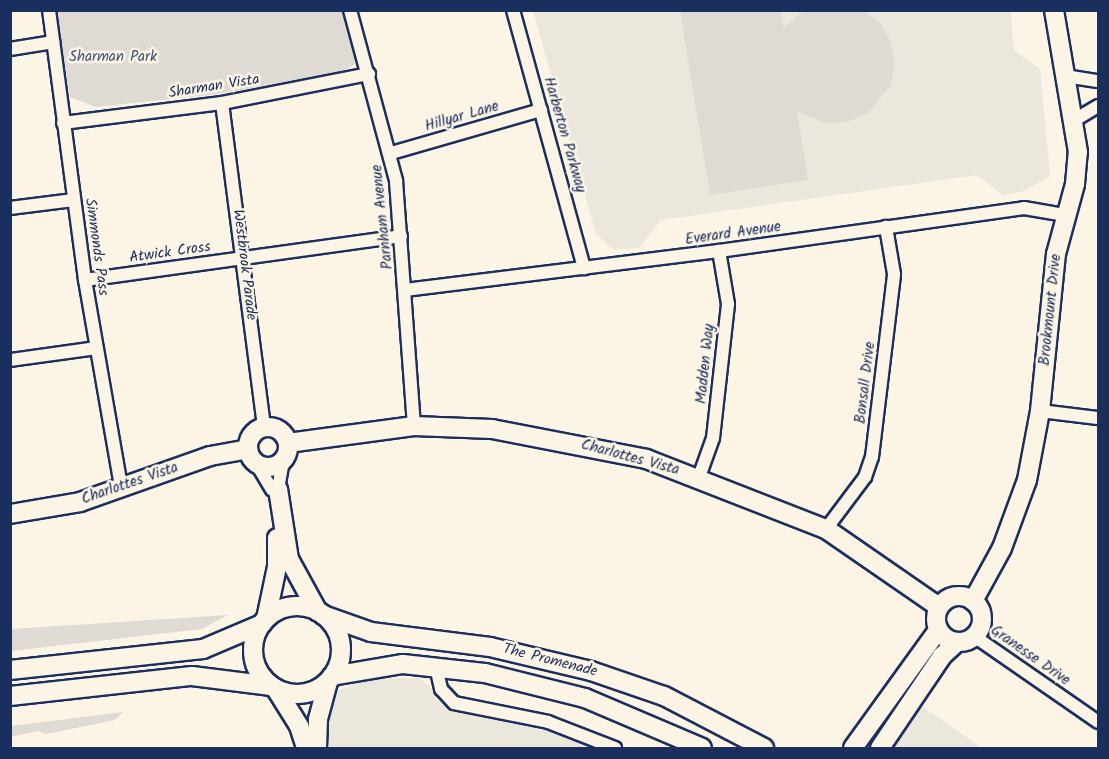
<!DOCTYPE html>
<style>
body{margin:0}
#map{position:relative;width:1109px;height:759px;overflow:hidden;background:#fcf5e5;font-family:Kalam,sans-serif}
div>[style]{position:absolute}
.built>*{inset:0;background:#ece7dc}
.green>*{inset:0;background:#dfdbd4}
.roads{filter:drop-shadow(2px 0 #1b2f5e) drop-shadow(-2px 0 #1b2f5e) drop-shadow(0 2px #1b2f5e) drop-shadow(0 -2px #1b2f5e)}
.street>*{height:12px;margin:-6px;padding:0 6px;transform-origin:6px;border-radius:6px;background:#fcf5e5}
.secondary>*{height:18px;margin:-9px;padding:0 9px;transform-origin:9px;border-radius:9px;background:#fcf5e5}
.secondary>.ring{margin:-9px;padding:0;box-sizing:content-box;background:none;border:18px solid #fcf5e5;border-radius:50%}
span{translate:-50% -50%;white-space:nowrap;text-align:center;line-height:1.15;-webkit-text-stroke:5px #fcf5e5;paint-order:stroke}
.park-label{font-size:15px;color:#425176}
.street-label{font-size:15px;color:#1b2f5e}
.frame{position:absolute;inset:0;border:12px solid #1b2f5e;pointer-events:none}
</style>
<div id="map">
<div class="built">
<i style="clip-path:polygon(533px 11px,1011px 11px,1014px 50px,1040px 69px,1050px 176px,1024px 191px,1003px 195px,977px 175px,661px 220px,639px 248px,614px 250px,596px 234px)"></i>
<i style="clip-path:polygon(395px 678px,418px 678px,430px 686px,435px 698px,448px 710px,547px 731px,593px 748px,321px 748px,331px 698px,337px 691px,368px 679px)"></i>
<i style="clip-path:polygon(922px 706px,982px 748px,892px 748px)"></i>
</div>
<div class="green">
<i style="clip-path:polygon(56px 11px,345px 11px,357px 55px,354px 65px,340px 72px,218px 94px,96px 107px,70px 97px)"></i>
<i style="clip-path:polygon(680px 11px,780px 11px,784px 28px,803px 11px,865px 11px,881px 24px,891px 43px,895px 64px,890px 86px,869px 112px,848px 122px,825px 123px,797px 111px,808px 180px,710px 195px)"></i>
<i style="clip-path:polygon(228px 615px,202px 629px,11px 651px,11px 629px)"></i>
<i style="clip-path:polygon(123px 712px,115px 720px,46px 734px,38px 731px,11px 737px,11px 726px)"></i>
</div>
<div class="roads">
<div class="street">
<i style="left:49px;top:10px;width:272px;rotate:82.4deg"></i>
<i style="left:85px;top:280px;width:210px;rotate:80.1deg"></i>
<i style="left:350px;top:10px;width:177px;rotate:74.9deg"></i>
<i style="left:396px;top:181px;width:246px;rotate:85.8deg"></i>
<i style="left:513px;top:10px;width:268px;rotate:74.6deg"></i>
<i style="left:10px;top:49px;width:44px;rotate:-9.2deg"></i>
<i style="left:1065px;top:76px;width:33px;rotate:9deg"></i>
<i style="left:222px;top:103px;width:327px;rotate:82.6deg"></i>
<i style="left:1073px;top:121px;width:29px;rotate:-31deg"></i>
<i style="left:63px;top:123px;width:160px;rotate:-7.2deg"></i>
<i style="left:222px;top:103px;width:150px;rotate:-11.2deg"></i>
<i style="left:391px;top:153px;width:156px;rotate:-16deg"></i>
<i style="left:10px;top:208px;width:64px;rotate:-7.2deg"></i>
<i style="left:85px;top:280px;width:319px;rotate:-7.9deg"></i>
<i style="left:405px;top:290px;width:316px;rotate:-7.1deg"></i>
<i style="left:719px;top:251px;width:308px;rotate:-8deg"></i>
<i style="left:1024px;top:208px;width:42px;rotate:9.7deg"></i>
<i style="left:10px;top:360px;width:87px;rotate:-7.9deg"></i>
<i style="left:1040px;top:411px;width:58px;rotate:6.9deg"></i>
<i style="left:256px;top:463px;width:31px;rotate:59deg"></i>
<i style="left:699px;top:477px;width:41px;rotate:-70.3deg"></i>
<i style="left:713px;top:438px;width:135px;rotate:-83.6deg"></i>
<i style="left:728px;top:304px;width:54px;rotate:-99.6deg"></i>
<i style="left:278px;top:489px;width:28px;rotate:-80deg"></i>
<i style="left:826px;top:529px;width:65px;rotate:-53.1deg"></i>
<i style="left:865px;top:477px;width:21px;rotate:-71deg"></i>
<i style="left:872px;top:457px;width:184px;rotate:-83.1deg"></i>
<i style="left:894px;top:274px;width:48px;rotate:-99.7deg"></i>
<i style="left:974px;top:636px;width:151px;rotate:34.7deg"></i>
<i style="left:436px;top:667px;width:23px;rotate:77deg"></i>
<i style="left:441px;top:689px;width:19px;rotate:47deg"></i>
<i style="left:454px;top:703px;width:96px;rotate:11.4deg"></i>
<i style="left:548px;top:722px;width:72px;rotate:21.2deg"></i>
</div>
<div class="secondary">
<i class="ring" style="left:248px;top:427px;width:22px;height:22px"></i>
<i style="left:288px;top:443px;width:127px;rotate:-7.7deg"></i>
<i style="left:414px;top:426px;width:78px;rotate:2.2deg"></i>
<i style="left:492px;top:429px;width:157px;rotate:11deg"></i>
<i style="left:646px;top:459px;width:193px;rotate:21.3deg"></i>
<i style="left:826px;top:529px;width:137px;rotate:34.6deg"></i>
<i style="left:278px;top:489px;width:71px;rotate:81.1deg"></i>
<i style="left:289px;top:559px;width:60px;rotate:61.3deg"></i>
<i style="left:10px;top:514px;width:71px;rotate:-9.7deg"></i>
<i style="left:80px;top:502px;width:138px;rotate:-19.5deg"></i>
<i style="left:210px;top:456px;width:39px;rotate:-10deg"></i>
<i class="ring" style="left:936px;top:596px;width:28px;height:28px"></i>
<i style="left:973px;top:601px;width:60px;rotate:-61.3deg"></i>
<i style="left:1002px;top:548px;width:72px;rotate:-69.8deg"></i>
<i style="left:1027px;top:480px;width:70px;rotate:-79.3deg"></i>
<i style="left:1040px;top:411px;width:158px;rotate:-84.2deg"></i>
<i style="left:1056px;top:254px;width:73px;rotate:-74.8deg"></i>
<i style="left:1075px;top:184px;width:32px;rotate:-85deg"></i>
<i style="left:1078px;top:152px;width:144px;rotate:-99.6deg"></i>
<i class="ring" style="left:253px;top:606px;width:70px;height:70px"></i>
<i style="left:323px;top:615px;width:51px;rotate:19.5deg"></i>
<i style="left:371px;top:632px;width:120px;rotate:7.2deg"></i>
<i style="left:490px;top:647px;width:104px;rotate:13.4deg"></i>
<i style="left:591px;top:671px;width:77px;rotate:18.9deg"></i>
<i style="left:664px;top:696px;width:113px;rotate:27.5deg"></i>
<i style="left:266px;top:619px;width:53px;rotate:-78.1deg"></i>
<i style="left:277px;top:567px;width:29px;rotate:-90deg"></i>
<i style="left:10px;top:670px;width:194px;rotate:-6.2deg"></i>
<i style="left:203px;top:649px;width:64px;rotate:-23deg"></i>
<i style="left:332px;top:676px;width:72px;rotate:-9.6deg"></i>
<i style="left:403px;top:664px;width:82px;rotate:6.3deg"></i>
<i style="left:485px;top:673px;width:103px;rotate:14deg"></i>
<i style="left:585px;top:698px;width:127px;rotate:23.1deg"></i>
<i style="left:276px;top:689px;width:44px;rotate:58.1deg"></i>
<i style="left:299px;top:726px;width:23px;rotate:72deg"></i>
<i style="left:10px;top:696px;width:183px;rotate:-6.3deg"></i>
<i style="left:192px;top:676px;width:80px;rotate:7.2deg"></i>
<i style="left:317px;top:748px;width:29px;rotate:-88deg"></i>
<i style="left:318px;top:719px;width:39px;rotate:-75deg"></i>
<i style="left:853px;top:748px;width:145px;rotate:-54.2deg"></i>
<i style="left:880px;top:748px;width:111px;rotate:-56deg"></i>
<i style="left:942px;top:656px;width:21px;rotate:-43deg"></i>
</div>
</div>
<div class="park-label">
<span style="left:113px;top:58px">Sharman Park</span>
</div>
<div class="street-label">
<span style="left:214px;top:87px;rotate:-9deg">Sharman Vista</span>
<span style="left:462px;top:117px;rotate:-16deg">Hillyar Lane</span>
<span style="left:564px;top:135px;rotate:74deg">Harberton Parkway</span>
<span style="left:383px;top:217px;rotate:-96deg">Parnham Avenue</span>
<span style="left:733px;top:234px;rotate:-8deg">Everard Avenue</span>
<span style="left:96px;top:247px;rotate:82deg">Simmonds Pass</span>
<span style="left:170px;top:253px;rotate:-8deg">Atwick Cross</span>
<span style="left:244px;top:265px;rotate:83deg">Westbrook Parade</span>
<span style="left:1051px;top:310px;rotate:-84deg">Brookmount Drive</span>
<span style="left:706px;top:364px;rotate:-84deg">Madden Way</span>
<span style="left:866px;top:383px;rotate:-83deg">Bonsall Drive</span>
<span style="left:630px;top:458px;rotate:15deg">Charlottes Vista</span>
<span style="left:130px;top:484px;rotate:-19deg">Charlottes Vista</span>
<span style="left:1030px;top:656px;rotate:35deg">Granesse Drive</span>
<span style="left:550px;top:661px;rotate:14deg">The Promenade</span>
</div>
<div class="frame"></div>
</div>
